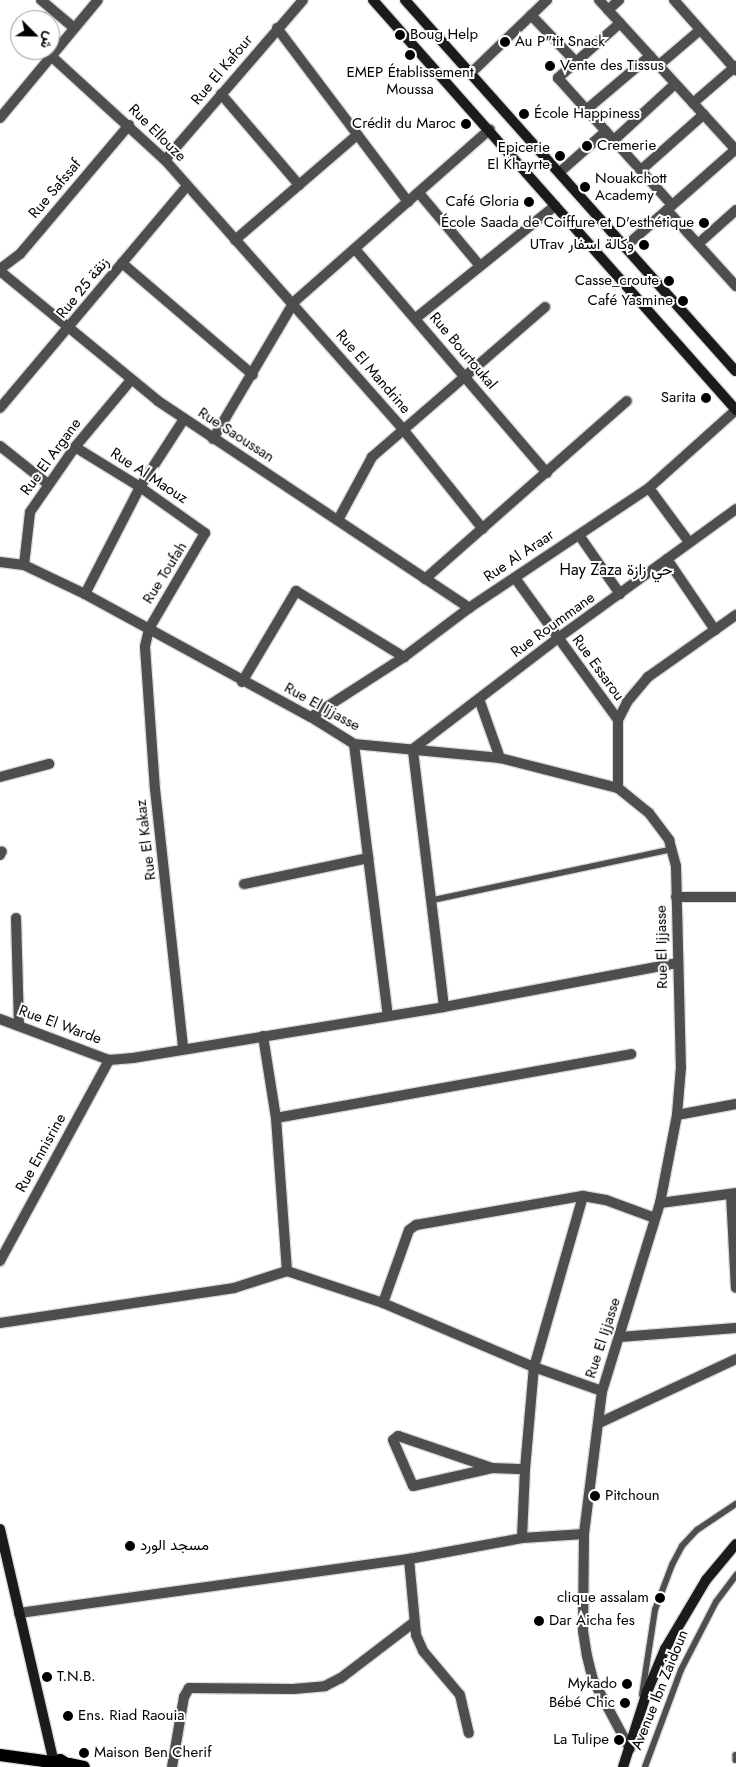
<!DOCTYPE html>
<meta charset="utf-8">
<style>
body{margin:0}
#map{position:relative;width:736px;height:1767px;overflow:hidden;background:#fff;font-family:Jost,Vazirmatn,sans-serif}
div>[style]{position:absolute}
.roads{filter:drop-shadow(1px 0 #dbdbdb) drop-shadow(-1px 0 #dbdbdb) drop-shadow(0 1px #dbdbdb) drop-shadow(0 -1px #dbdbdb)}
.lane>*{height:5.5px;margin:-2.75px;padding:0 2.75px;transform-origin:2.75px;border-radius:2.75px;background:#4e4e4e}
.street>*{height:10px;margin:-5px;padding:0 5px;transform-origin:5px;border-radius:5px;background:#4e4e4e}
.secondary>*{height:10px;margin:-5px;padding:0 5px;transform-origin:5px;border-radius:5px;background:#1b1b1b}
.primary>*{height:12px;margin:-6px;padding:0 6px;transform-origin:6px;border-radius:6px;background:#000}
.dots>*{width:14px;height:14px;translate:-50% -50%;box-sizing:border-box;border:2px solid #fff;border-radius:50%}
span{translate:-50% -50%;white-space:nowrap;text-align:center;line-height:1.15;-webkit-text-stroke:4px #fff;paint-order:stroke}
.poi-label{font-size:15px;color:#000}
.left{translate:0 -50%;text-align:left}
.right{translate:-100% -50%;text-align:right}
.street-label{font-size:15px;color:#000}
.neighbourhood-label{font-size:16px;color:#000}
.north{position:absolute;left:10px;top:10px;width:50px;height:50px;box-sizing:border-box;background:#fff;border:1px solid #999;border-radius:50%;rotate:113deg;font-size:14px;font-weight:700;line-height:20px;text-align:center;color:#000}
.north::after{content:'';display:block;margin:auto;width:18px;height:22px;background:#000;clip-path:polygon(50% 0,100% 100%,50% 72%,0 100%)}
</style>
<div id="map">
<div class="roads">
<div class="lane">
<i style="left:433px;top:900px;width:244px;rotate:-12deg"></i>
<i style="left:642px;top:1695px;width:86px;rotate:-81.3deg"></i>
<i style="left:655px;top:1610px;width:48px;rotate:-69.3deg"></i>
<i style="left:672px;top:1565px;width:21px;rotate:-62deg"></i>
<i style="left:682px;top:1546px;width:22px;rotate:-47deg"></i>
<i style="left:697px;top:1530px;width:47px;rotate:-33.7deg"></i>
<i style="left:736px;top:1755px;width:5px;rotate:90deg"></i>
<i style="left:645px;top:1767px;width:103px;rotate:-69.6deg"></i>
<i style="left:681px;top:1670px;width:76px;rotate:-62.8deg"></i>
<i style="left:716px;top:1602px;width:34px;rotate:-53deg"></i>
</div>
<div class="street">
<i style="left:41px;top:0;width:42px;rotate:40.2deg"></i>
<i style="left:599px;top:0;width:202px;rotate:47.6deg"></i>
<i style="left:674px;top:0;width:94px;rotate:48.5deg"></i>
<i style="left:608px;top:10px;width:15px;rotate:-42deg"></i>
<i style="left:531px;top:15px;width:64px;rotate:46.3deg"></i>
<i style="left:620px;top:23px;width:83px;rotate:138.4deg"></i>
<i style="left:558px;top:78px;width:171px;rotate:48.1deg"></i>
<i style="left:277px;top:28px;width:218px;rotate:53deg"></i>
<i style="left:50px;top:55px;width:156px;rotate:42.4deg"></i>
<i style="left:165px;top:160px;width:358px;rotate:48.5deg"></i>
<i style="left:402px;top:428px;width:129px;rotate:51.3deg"></i>
<i style="left:659px;top:65px;width:54px;rotate:-40.5deg"></i>
<i style="left:470px;top:74px;width:107px;rotate:-43.9deg"></i>
<i style="left:221px;top:94px;width:120px;rotate:49.4deg"></i>
<i style="left:693px;top:103px;width:57px;rotate:-40.7deg"></i>
<i style="left:586px;top:110px;width:84px;rotate:-40.2deg"></i>
<i style="left:0;top:118px;width:153px;rotate:-50.3deg"></i>
<i style="left:614px;top:140px;width:83px;rotate:-42.6deg"></i>
<i style="left:165px;top:160px;width:211px;rotate:-49.2deg"></i>
<i style="left:641px;top:170px;width:84px;rotate:-41.6deg"></i>
<i style="left:561px;top:171px;width:60px;rotate:-41.6deg"></i>
<i style="left:419px;top:193px;width:95px;rotate:50.1deg"></i>
<i style="left:667px;top:210px;width:103px;rotate:47.8deg"></i>
<i style="left:235px;top:240px;width:161px;rotate:-40.7deg"></i>
<i style="left:698px;top:244px;width:51px;rotate:-41.8deg"></i>
<i style="left:626px;top:246px;width:147px;rotate:-41.4deg"></i>
<i style="left:355px;top:249px;width:295px;rotate:49.4deg"></i>
<i style="left:122px;top:263px;width:172px;rotate:40.5deg"></i>
<i style="left:0;top:269px;width:25px;rotate:-37deg"></i>
<i style="left:20px;top:254px;width:169px;rotate:-49.8deg"></i>
<i style="left:0;top:271px;width:205px;rotate:39.4deg"></i>
<i style="left:158px;top:401px;width:374px;rotate:33.6deg"></i>
<i style="left:416px;top:318px;width:179px;rotate:-38.9deg"></i>
<i style="left:0;top:408px;width:290px;rotate:-49.9deg"></i>
<i style="left:213px;top:439px;width:159px;rotate:-59.4deg"></i>
<i style="left:294px;top:302px;width:261px;rotate:-41.4deg"></i>
<i style="left:0;top:446px;width:61px;rotate:38.4deg"></i>
<i style="left:75px;top:447px;width:76px;rotate:31.6deg"></i>
<i style="left:140px;top:487px;width:80px;rotate:35.3deg"></i>
<i style="left:205px;top:533px;width:111px;rotate:120.3deg"></i>
<i style="left:149px;top:629px;width:18px;rotate:103deg"></i>
<i style="left:145px;top:647px;width:142px;rotate:86deg"></i>
<i style="left:155px;top:789px;width:261px;rotate:83.8deg"></i>
<i style="left:649px;top:488px;width:67px;rotate:53.5deg"></i>
<i style="left:338px;top:520px;width:72px;rotate:-61.6deg"></i>
<i style="left:372px;top:457px;width:229px;rotate:-40.9deg"></i>
<i style="left:579px;top:535px;width:72px;rotate:55.2deg"></i>
<i style="left:667px;top:559px;width:86px;rotate:55.9deg"></i>
<i style="left:0;top:562px;width:24px;rotate:7deg"></i>
<i style="left:24px;top:565px;width:68px;rotate:25.4deg"></i>
<i style="left:85px;top:594px;width:257px;rotate:28.6deg"></i>
<i style="left:311px;top:717px;width:51px;rotate:32.1deg"></i>
<i style="left:354px;top:744px;width:147px;rotate:5.5deg"></i>
<i style="left:500px;top:758px;width:122px;rotate:14.3deg"></i>
<i style="left:618px;top:788px;width:40px;rotate:39deg"></i>
<i style="left:649px;top:813px;width:34px;rotate:53deg"></i>
<i style="left:669px;top:840px;width:27px;rotate:75deg"></i>
<i style="left:676px;top:866px;width:201px;rotate:88.6deg"></i>
<i style="left:681px;top:1067px;width:48px;rotate:94.8deg"></i>
<i style="left:677px;top:1115px;width:90px;rotate:100.9deg"></i>
<i style="left:660px;top:1203px;width:197px;rotate:107.1deg"></i>
<i style="left:602px;top:1391px;width:144px;rotate:97.2deg"></i>
<i style="left:584px;top:1534px;width:97px;rotate:90.6deg"></i>
<i style="left:583px;top:1631px;width:25px;rotate:81deg"></i>
<i style="left:587px;top:1656px;width:25px;rotate:76deg"></i>
<i style="left:593px;top:1680px;width:78px;rotate:61.8deg"></i>
<i style="left:24px;top:565px;width:53px;rotate:-83.5deg"></i>
<i style="left:30px;top:512px;width:79px;rotate:-55.3deg"></i>
<i style="left:75px;top:447px;width:87px;rotate:-50.1deg"></i>
<i style="left:515px;top:578px;width:175px;rotate:54deg"></i>
<i style="left:618px;top:720px;width:68px;rotate:90deg"></i>
<i style="left:425px;top:579px;width:269px;rotate:-41.4deg"></i>
<i style="left:85px;top:594px;width:120px;rotate:-62.8deg"></i>
<i style="left:140px;top:487px;width:81px;rotate:-57.1deg"></i>
<i style="left:242px;top:682px;width:106px;rotate:-59.3deg"></i>
<i style="left:296px;top:591px;width:127px;rotate:31.4deg"></i>
<i style="left:479px;top:699px;width:63px;rotate:70.4deg"></i>
<i style="left:311px;top:717px;width:111px;rotate:-32.8deg"></i>
<i style="left:404px;top:657px;width:81px;rotate:-37deg"></i>
<i style="left:469px;top:608px;width:216px;rotate:-33.7deg"></i>
<i style="left:649px;top:488px;width:117px;rotate:-41.9deg"></i>
<i style="left:618px;top:720px;width:20px;rotate:-63deg"></i>
<i style="left:627px;top:702px;width:33px;rotate:-50deg"></i>
<i style="left:648px;top:677px;width:108px;rotate:-35.2deg"></i>
<i style="left:354px;top:744px;width:274px;rotate:82.9deg"></i>
<i style="left:0;top:777px;width:51px;rotate:-14.9deg"></i>
<i style="left:0;top:855px;width:4px;rotate:-63deg"></i>
<i style="left:244px;top:884px;width:127px;rotate:-11.8deg"></i>
<i style="left:676px;top:897px;width:60px"></i>
<i style="left:16px;top:918px;width:108px;rotate:88.4deg"></i>
<i style="left:444px;top:1007px;width:260px;rotate:-96.9deg"></i>
<i style="left:413px;top:749px;width:183px;rotate:-37.4deg"></i>
<i style="left:558px;top:638px;width:220px;rotate:-35.9deg"></i>
<i style="left:0;top:1019px;width:116px;rotate:20.6deg"></i>
<i style="left:109px;top:1060px;width:24px;rotate:-5deg"></i>
<i style="left:133px;top:1058px;width:315px;rotate:-9.3deg"></i>
<i style="left:444px;top:1007px;width:237px;rotate:-10.7deg"></i>
<i style="left:263px;top:1036px;width:83px;rotate:81deg"></i>
<i style="left:276px;top:1118px;width:153px;rotate:85.9deg"></i>
<i style="left:677px;top:1115px;width:60px;rotate:-10.6deg"></i>
<i style="left:276px;top:1118px;width:361px;rotate:-10.2deg"></i>
<i style="left:731px;top:1194px;width:94px;rotate:87deg"></i>
<i style="left:660px;top:1203px;width:77px;rotate:-7.5deg"></i>
<i style="left:0;top:1261px;width:229px;rotate:-61.5deg"></i>
<i style="left:383px;top:1303px;width:77px;rotate:-70.4deg"></i>
<i style="left:409px;top:1230px;width:9px;rotate:-36deg"></i>
<i style="left:416px;top:1225px;width:169px;rotate:-9.9deg"></i>
<i style="left:583px;top:1196px;width:23px;rotate:10deg"></i>
<i style="left:606px;top:1200px;width:52px;rotate:20.2deg"></i>
<i style="left:0;top:1323px;width:237px;rotate:-8.5deg"></i>
<i style="left:234px;top:1288px;width:56px;rotate:-17.8deg"></i>
<i style="left:287px;top:1271px;width:101px;rotate:18.4deg"></i>
<i style="left:383px;top:1303px;width:164px;rotate:23deg"></i>
<i style="left:534px;top:1367px;width:72px;rotate:19.4deg"></i>
<i style="left:620px;top:1337px;width:116px;rotate:-4.4deg"></i>
<i style="left:599px;top:1423px;width:151px;rotate:-25deg"></i>
<i style="left:492px;top:1468px;width:99px;rotate:-161.2deg"></i>
<i style="left:398px;top:1436px;width:6px;rotate:141deg"></i>
<i style="left:393px;top:1440px;width:50px;rotate:66.5deg"></i>
<i style="left:413px;top:1486px;width:81px;rotate:-12.8deg"></i>
<i style="left:492px;top:1468px;width:33px;rotate:2deg"></i>
<i style="left:522px;top:1538px;width:69px;rotate:-87.5deg"></i>
<i style="left:525px;top:1469px;width:102px;rotate:-85deg"></i>
<i style="left:534px;top:1367px;width:178px;rotate:-74deg"></i>
<i style="left:409px;top:1559px;width:76px;rotate:84.7deg"></i>
<i style="left:416px;top:1635px;width:17px;rotate:66deg"></i>
<i style="left:423px;top:1651px;width:57px;rotate:49.9deg"></i>
<i style="left:460px;top:1695px;width:39px;rotate:77deg"></i>
<i style="left:19px;top:1613px;width:394px;rotate:-7.9deg"></i>
<i style="left:409px;top:1559px;width:115px;rotate:-10.5deg"></i>
<i style="left:522px;top:1538px;width:62px;rotate:-3.7deg"></i>
<i style="left:172px;top:1767px;width:71px;rotate:-80.3deg"></i>
<i style="left:184px;top:1697px;width:10px;rotate:-61deg"></i>
<i style="left:189px;top:1688px;width:104px;rotate:0.6deg"></i>
<i style="left:293px;top:1689px;width:32px;rotate:-5deg"></i>
<i style="left:325px;top:1686px;width:18px;rotate:-27deg"></i>
<i style="left:341px;top:1678px;width:91px;rotate:-37.4deg"></i>
</div>
<div class="secondary">
<i style="left:373px;top:0;width:548px;rotate:48.48deg"></i>
<i style="left:405px;top:0;width:497px;rotate:48.3deg"></i>
<i style="left:0;top:1529px;width:239px;rotate:77deg"></i>
<i style="left:623px;top:1767px;width:79px;rotate:-72.3deg"></i>
<i style="left:647px;top:1692px;width:47px;rotate:-67.3deg"></i>
<i style="left:665px;top:1649px;width:80px;rotate:-59.3deg"></i>
<i style="left:706px;top:1580px;width:47px;rotate:-50.2deg"></i>
</div>
<div class="primary">
<i style="left:0;top:1755px;width:52px;rotate:7.7deg"></i>
<i style="left:69px;top:1764px;width:15px;rotate:11deg"></i>
<i style="left:48px;top:1767px;width:14px;rotate:-30deg"></i>
<i style="left:60px;top:1760px;width:14px;rotate:30deg"></i>
</div>
</div>
<div class="dots">
<i style="left:400px;top:35px;background:#000"></i>
<i style="left:505px;top:42px;background:#000"></i>
<i style="left:410px;top:55px;background:#000"></i>
<i style="left:550px;top:66px;background:#000"></i>
<i style="left:524px;top:114px;background:#000"></i>
<i style="left:466px;top:124px;background:#000"></i>
<i style="left:587px;top:146px;background:#000"></i>
<i style="left:560px;top:156px;background:#000"></i>
<i style="left:585px;top:187px;background:#000"></i>
<i style="left:529px;top:202px;background:#000"></i>
<i style="left:704px;top:223px;background:#000"></i>
<i style="left:644px;top:245px;background:#000"></i>
<i style="left:669px;top:281px;background:#000"></i>
<i style="left:683px;top:301px;background:#000"></i>
<i style="left:706px;top:398px;background:#000"></i>
<i style="left:595px;top:1496px;background:#000"></i>
<i style="left:130px;top:1546px;background:#000"></i>
<i style="left:660px;top:1598px;background:#000"></i>
<i style="left:539px;top:1621px;background:#000"></i>
<i style="left:47px;top:1677px;background:#000"></i>
<i style="left:627px;top:1684px;background:#000"></i>
<i style="left:625px;top:1703px;background:#000"></i>
<i style="left:68px;top:1716px;background:#000"></i>
<i style="left:619px;top:1740px;background:#000"></i>
<i style="left:84px;top:1753px;background:#000"></i>
</div>
<div class="poi-label">
<span class="left" style="left:410px;top:35px">Boug Help</span>
<span class="left" style="left:515px;top:42px">Au P"tit Snack</span>
<span class="left" style="left:560px;top:66px">Vente des Tissus</span>
<span style="left:410px;top:81px">EMEP Établissement<br>Moussa</span>
<span class="left" style="left:534px;top:114px">École Happiness</span>
<span class="right" style="left:456px;top:124px">Crédit du Maroc</span>
<span class="left" style="left:597px;top:146px">Cremerie</span>
<span class="right" style="left:550px;top:156px">Epicerie<br>El Khayrte</span>
<span class="left" style="left:595px;top:187px">Nouakchott<br>Academy</span>
<span class="right" style="left:519px;top:202px">Café Gloria</span>
<span class="right" style="left:694px;top:223px">École Saada de Coiffure et D'esthétique</span>
<span class="right" style="left:634px;top:245px">UTrav وكالة اسفار</span>
<span class="right" style="left:659px;top:281px">Casse_croute</span>
<span class="right" style="left:673px;top:301px">Café Yasmine</span>
<span class="right" style="left:696px;top:398px">Sarita</span>
<span class="left" style="left:605px;top:1496px">Pitchoun</span>
<span class="left" style="left:140px;top:1546px">مسجد الورد</span>
<span class="right" style="left:649px;top:1598px">clique assalam</span>
<span class="left" style="left:549px;top:1621px">Dar Aicha fes</span>
<span class="left" style="left:57px;top:1677px">T.N.B.</span>
<span class="right" style="left:617px;top:1684px">Mykado</span>
<span class="right" style="left:615px;top:1703px">Bébé Chic</span>
<span class="left" style="left:78px;top:1716px">Ens. Riad Raouia</span>
<span class="right" style="left:609px;top:1740px">La Tulipe</span>
<span class="left" style="left:94px;top:1753px">Maison Ben Cherif</span>
</div>
<div class="street-label">
<span style="left:222px;top:70px;rotate:-50deg">Rue El Kafour</span>
<span style="left:157px;top:133px;rotate:45deg">Rue Ellouze</span>
<span style="left:55px;top:189px;rotate:-50deg">Rue Safssaf</span>
<span style="left:83px;top:288px;rotate:-51deg">Rue 25 زنقة</span>
<span style="left:463px;top:351px;rotate:50deg">Rue Bourtoukal</span>
<span style="left:373px;top:372px;rotate:49deg">Rue El Mandrine</span>
<span style="left:236px;top:435px;rotate:33deg">Rue Saoussan</span>
<span style="left:51px;top:457px;rotate:-54deg">Rue El Argane</span>
<span style="left:149px;top:476px;rotate:33deg">Rue Al Maouz</span>
<span style="left:519px;top:556px;rotate:-34deg">Rue Al Araar</span>
<span style="left:165px;top:573px;rotate:-58deg">Rue Toufah</span>
<span style="left:553px;top:625px;rotate:-36deg">Rue Roummane</span>
<span style="left:598px;top:668px;rotate:54deg">Rue Essarou</span>
<span style="left:322px;top:707px;rotate:29deg">Rue El Ijjasse</span>
<span style="left:146px;top:840px;rotate:-97deg">Rue El Kakaz</span>
<span style="left:662px;top:947px;rotate:-91deg">Rue El Ijjasse</span>
<span style="left:60px;top:1025px;rotate:20deg">Rue El Warde</span>
<span style="left:41px;top:1153px;rotate:-61deg">Rue Ennisrine</span>
<span style="left:603px;top:1338px;rotate:-72deg">Rue El Ijjasse</span>
<span style="left:660px;top:1690px;rotate:-68deg">Avenue Ibn Zaidoun</span>
</div>
<div class="neighbourhood-label">
<span style="left:616px;top:570px">Hay Zaza حي زازة</span>
</div>
<div class="north">ش</div>
</div>
